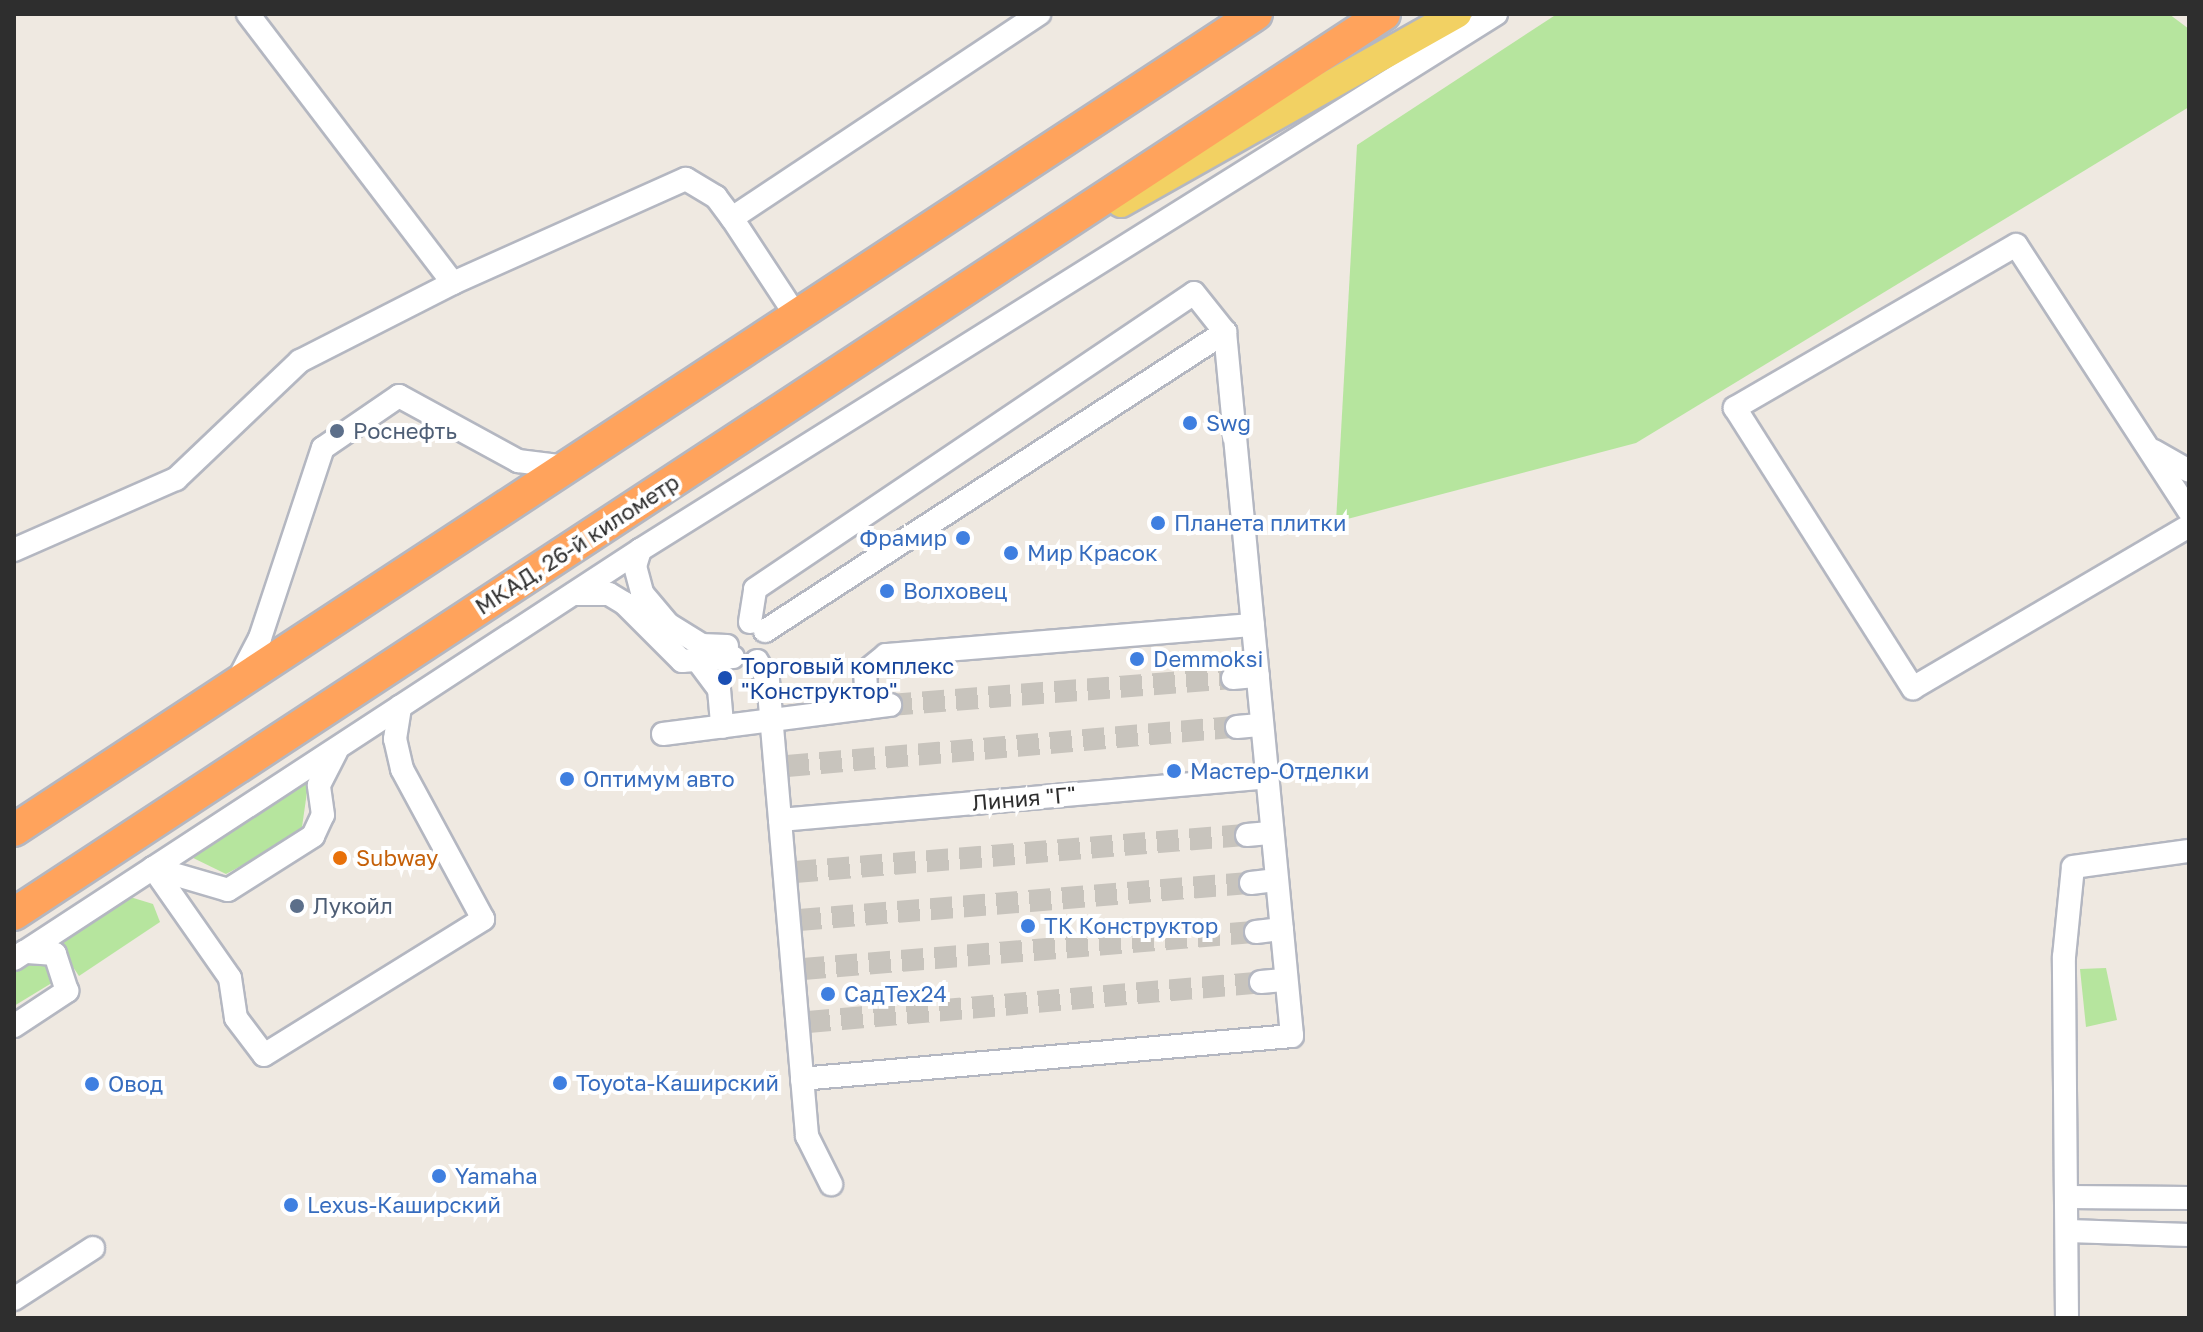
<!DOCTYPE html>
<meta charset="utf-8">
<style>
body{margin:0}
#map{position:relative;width:2203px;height:1332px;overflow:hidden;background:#efe9e1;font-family:"Golos Text",sans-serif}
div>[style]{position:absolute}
.green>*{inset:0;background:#b6e59e}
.minor-tunnel>*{height:22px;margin-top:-11px;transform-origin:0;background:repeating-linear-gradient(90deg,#c8c4bd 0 22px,transparent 0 33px)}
.roads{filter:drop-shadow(2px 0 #b4b7c1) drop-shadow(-2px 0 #b4b7c1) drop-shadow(0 2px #b4b7c1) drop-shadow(0 -2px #b4b7c1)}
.minor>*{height:22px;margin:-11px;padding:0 11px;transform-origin:11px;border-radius:11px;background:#fff}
.major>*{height:28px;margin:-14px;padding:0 14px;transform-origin:14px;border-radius:14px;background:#f2d163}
.highway>*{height:32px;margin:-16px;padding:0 16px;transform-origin:16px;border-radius:16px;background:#ffa35c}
.dots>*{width:22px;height:22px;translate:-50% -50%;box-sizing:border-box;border:4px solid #fff;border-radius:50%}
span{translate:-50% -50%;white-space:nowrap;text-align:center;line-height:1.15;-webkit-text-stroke:8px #fff;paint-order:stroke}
.shop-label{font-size:22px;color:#366cbe}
.left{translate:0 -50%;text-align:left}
.right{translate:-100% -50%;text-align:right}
.service-label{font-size:22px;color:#4e5e75}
.street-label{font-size:22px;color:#2e2e2e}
.transit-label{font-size:22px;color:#164399}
.food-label{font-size:22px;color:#c56008}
.frame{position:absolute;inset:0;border:16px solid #2e2e2e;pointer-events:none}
</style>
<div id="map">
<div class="green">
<i style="clip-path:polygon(1557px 14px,2169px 14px,2189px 29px,2189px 107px,1636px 443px,1336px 522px,1357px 145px)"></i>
<i style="clip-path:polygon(310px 771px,301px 834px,226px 874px,185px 854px)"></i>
<i style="clip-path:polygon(127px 896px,153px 904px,160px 922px,79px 976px,56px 942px)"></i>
<i style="clip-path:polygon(36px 959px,49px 962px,55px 981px,14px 1006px,14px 973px)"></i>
<i style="clip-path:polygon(2106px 968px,2117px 1020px,2086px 1027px,2080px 969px)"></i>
</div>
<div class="minor-tunnel">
<i style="left:890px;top:705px;width:344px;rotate:-4.5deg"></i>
<i style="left:787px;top:766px;width:452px;rotate:-5deg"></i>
<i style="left:795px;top:872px;width:454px;rotate:-4.7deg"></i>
<i style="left:799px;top:920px;width:454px;rotate:-4.7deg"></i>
<i style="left:803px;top:969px;width:455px;rotate:-4.7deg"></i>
<i style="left:808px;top:1022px;width:455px;rotate:-5deg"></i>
</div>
<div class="roads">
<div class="minor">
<i style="left:248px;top:14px;width:338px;rotate:52.7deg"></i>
<i style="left:453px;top:283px;width:255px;rotate:-24.1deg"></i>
<i style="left:686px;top:179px;width:35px;rotate:31deg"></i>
<i style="left:716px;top:197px;width:26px;rotate:53deg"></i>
<i style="left:793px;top:311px;width:111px;rotate:-123.3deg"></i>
<i style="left:732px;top:218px;width:369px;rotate:-33.6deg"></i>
<i style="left:2154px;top:451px;width:40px;rotate:29.7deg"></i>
<i style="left:2189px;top:511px;width:317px;rotate:-123deg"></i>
<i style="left:2016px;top:245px;width:325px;rotate:149.9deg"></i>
<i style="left:1735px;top:408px;width:332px;rotate:57.6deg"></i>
<i style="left:1913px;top:688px;width:320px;rotate:-30.4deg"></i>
<i style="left:14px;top:550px;width:177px;rotate:-23.7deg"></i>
<i style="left:176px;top:479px;width:171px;rotate:-43.6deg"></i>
<i style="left:300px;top:361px;width:172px;rotate:-27deg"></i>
<i style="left:640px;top:550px;width:17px;rotate:107deg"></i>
<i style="left:635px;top:566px;width:28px;rotate:75deg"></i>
<i style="left:642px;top:593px;width:40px;rotate:50deg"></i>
<i style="left:668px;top:624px;width:39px;rotate:32deg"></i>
<i style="left:701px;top:645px;width:26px;rotate:2deg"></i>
<i style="left:574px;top:594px;width:35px"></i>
<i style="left:609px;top:594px;width:17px;rotate:31deg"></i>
<i style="left:624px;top:603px;width:82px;rotate:45deg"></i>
<i style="left:682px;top:661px;width:51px;rotate:-4.5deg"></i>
<i style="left:750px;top:622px;width:33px;rotate:-81deg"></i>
<i style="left:755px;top:589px;width:529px;rotate:-33.99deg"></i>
<i style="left:1194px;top:293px;width:50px;rotate:51.5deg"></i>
<i style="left:1225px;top:332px;width:707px;rotate:84.56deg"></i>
<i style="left:1292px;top:1036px;width:492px;rotate:175deg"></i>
<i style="left:765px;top:631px;width:549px;rotate:-33.02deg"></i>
<i style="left:757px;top:661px;width:22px;rotate:60deg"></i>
<i style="left:768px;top:680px;width:458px;rotate:85.1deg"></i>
<i style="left:807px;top:1136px;width:54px;rotate:63.4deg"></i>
<i style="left:700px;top:664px;width:31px;rotate:53deg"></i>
<i style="left:719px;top:689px;width:38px;rotate:85deg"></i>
<i style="left:1233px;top:678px;width:25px;rotate:-5deg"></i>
<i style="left:237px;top:682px;width:50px;rotate:-62.4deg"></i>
<i style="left:260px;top:638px;width:200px;rotate:-71.7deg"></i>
<i style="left:323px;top:448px;width:92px;rotate:-34.4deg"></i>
<i style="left:399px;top:396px;width:136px;rotate:28.6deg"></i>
<i style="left:518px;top:461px;width:49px;rotate:7deg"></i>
<i style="left:867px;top:708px;width:36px;rotate:-93deg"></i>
<i style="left:865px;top:672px;width:27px;rotate:-39deg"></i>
<i style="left:886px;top:655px;width:368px;rotate:-4.7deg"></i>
<i style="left:1237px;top:727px;width:25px;rotate:-5deg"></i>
<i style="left:663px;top:734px;width:229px;rotate:-7.3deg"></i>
<i style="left:780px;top:820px;width:489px;rotate:-5deg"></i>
<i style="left:1247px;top:835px;width:25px;rotate:-5deg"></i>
<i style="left:153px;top:868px;width:134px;rotate:55deg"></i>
<i style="left:230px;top:978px;width:40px;rotate:81.5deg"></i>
<i style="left:236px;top:1018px;width:46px;rotate:52.9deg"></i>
<i style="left:264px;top:1055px;width:258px;rotate:-31.8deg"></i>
<i style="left:483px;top:919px;width:170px;rotate:-118.4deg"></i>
<i style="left:402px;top:769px;width:31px;rotate:-103deg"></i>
<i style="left:395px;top:739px;width:33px;rotate:-81deg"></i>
<i style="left:153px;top:868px;width:78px;rotate:16.3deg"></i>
<i style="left:228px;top:890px;width:101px;rotate:-32.4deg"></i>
<i style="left:313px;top:836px;width:23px;rotate:-65deg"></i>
<i style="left:323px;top:815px;width:30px;rotate:-98deg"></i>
<i style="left:319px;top:785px;width:38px;rotate:-63deg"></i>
<i style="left:1251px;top:883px;width:26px;rotate:-7deg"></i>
<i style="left:1256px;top:932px;width:26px;rotate:-7deg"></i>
<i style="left:14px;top:959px;width:748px;rotate:-33.16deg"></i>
<i style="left:640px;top:550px;width:1010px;rotate:-32.05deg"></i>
<i style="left:1261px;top:982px;width:25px;rotate:-5deg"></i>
<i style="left:14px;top:1026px;width:64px;rotate:-33.4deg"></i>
<i style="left:67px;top:991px;width:39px;rotate:-108deg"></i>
<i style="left:55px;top:954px;width:31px;rotate:-176deg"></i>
<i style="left:2068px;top:1197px;width:121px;rotate:0.5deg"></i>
<i style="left:2068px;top:1231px;width:121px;rotate:1.9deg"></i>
<i style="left:14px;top:1299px;width:94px;rotate:-32.8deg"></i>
<i style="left:2067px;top:1318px;width:361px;rotate:-90.5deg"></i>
<i style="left:2064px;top:957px;width:90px;rotate:-84.3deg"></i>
<i style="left:2073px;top:867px;width:117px;rotate:-7.9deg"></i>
</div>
<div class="major">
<i style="left:1121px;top:203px;width:386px;rotate:-29.4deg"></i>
</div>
<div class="highway">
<i style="left:14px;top:830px;width:1486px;rotate:-33.31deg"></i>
<i style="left:14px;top:914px;width:1639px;rotate:-33.3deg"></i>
</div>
</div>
<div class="dots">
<i style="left:1190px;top:423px;background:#3f7fe0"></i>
<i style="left:337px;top:431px;background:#5c6f8a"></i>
<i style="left:1158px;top:523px;background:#3f7fe0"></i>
<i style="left:963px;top:538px;background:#3f7fe0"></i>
<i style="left:1011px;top:553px;background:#3f7fe0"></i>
<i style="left:887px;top:591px;background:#3f7fe0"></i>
<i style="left:1137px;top:659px;background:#3f7fe0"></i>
<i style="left:725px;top:678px;background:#1a4fb4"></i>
<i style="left:1174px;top:771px;background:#3f7fe0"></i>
<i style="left:567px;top:779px;background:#3f7fe0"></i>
<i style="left:340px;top:858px;background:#e8710a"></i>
<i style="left:297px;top:906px;background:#5c6f8a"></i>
<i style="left:1028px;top:926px;background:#3f7fe0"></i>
<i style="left:828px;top:994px;background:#3f7fe0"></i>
<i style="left:560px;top:1083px;background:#3f7fe0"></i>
<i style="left:92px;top:1084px;background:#3f7fe0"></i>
<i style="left:439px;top:1176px;background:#3f7fe0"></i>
<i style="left:291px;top:1205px;background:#3f7fe0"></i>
</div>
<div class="shop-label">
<span class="left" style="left:1206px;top:423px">Swg</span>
<span class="left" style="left:1174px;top:523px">Планета плитки</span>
<span class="right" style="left:947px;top:538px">Фрамир</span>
<span class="left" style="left:1027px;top:553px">Мир Красок</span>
<span class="left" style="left:903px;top:591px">Волховец</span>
<span class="left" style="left:1153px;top:659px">Demmoksi</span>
<span class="left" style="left:1190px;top:771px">Мастер-Отделки</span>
<span class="left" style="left:583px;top:779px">Оптимум авто</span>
<span class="left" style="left:1044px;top:926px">ТК Конструктор</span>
<span class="left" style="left:844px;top:994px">СадТех24</span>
<span class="left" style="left:576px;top:1083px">Toyota-Каширский</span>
<span class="left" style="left:108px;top:1084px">Овод</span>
<span class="left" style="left:455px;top:1176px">Yamaha</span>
<span class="left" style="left:307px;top:1205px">Lexus-Каширский</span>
</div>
<div class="service-label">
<span class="left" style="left:353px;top:431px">Роснефть</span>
<span class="left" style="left:313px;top:906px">Лукойл</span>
</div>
<div class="street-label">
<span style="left:577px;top:544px;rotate:-33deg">МКАД, 26-й километр</span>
<span style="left:1024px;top:798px;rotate:-5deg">Линия "Г"</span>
</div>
<div class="transit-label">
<span class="left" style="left:741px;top:678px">Торговый комплекс<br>"Конструктор"</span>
</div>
<div class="food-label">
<span class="left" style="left:356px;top:858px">Subway</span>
</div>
<div class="frame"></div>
</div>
